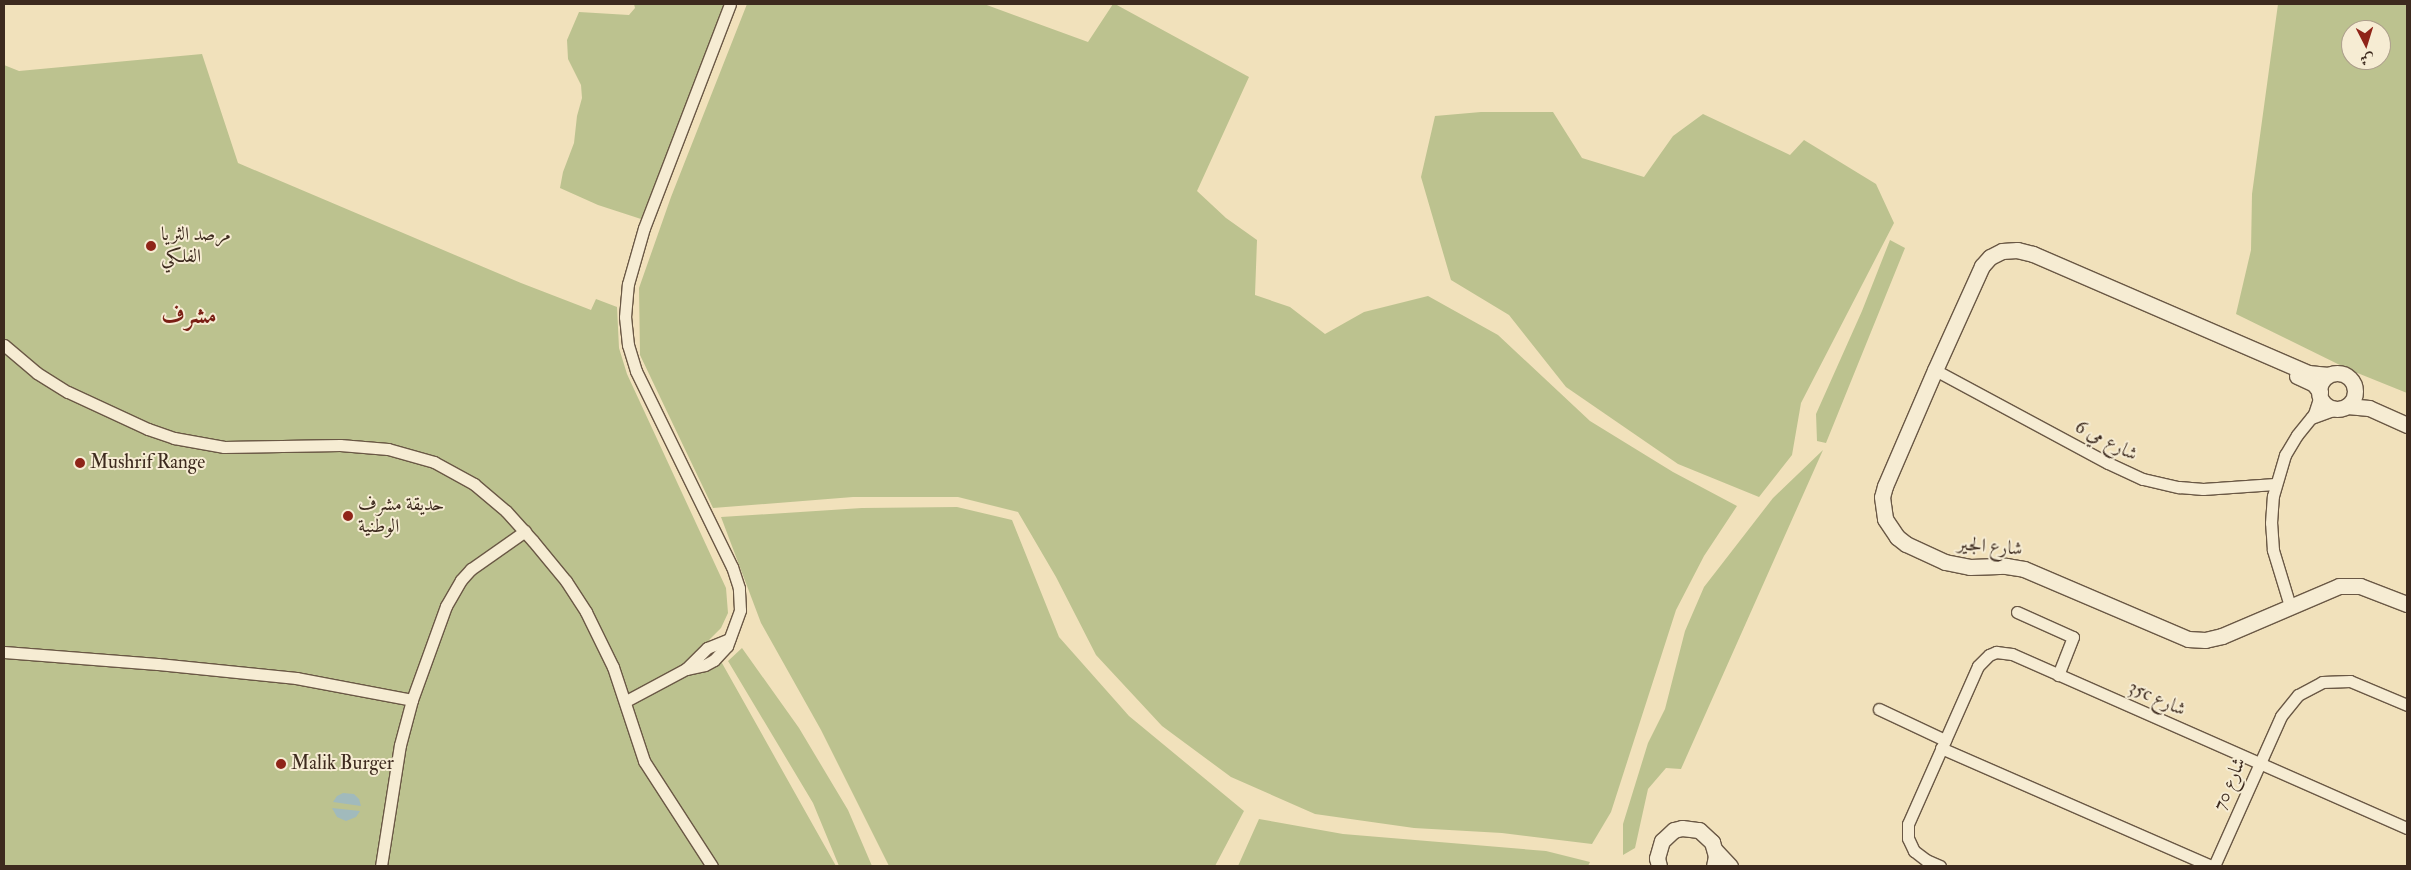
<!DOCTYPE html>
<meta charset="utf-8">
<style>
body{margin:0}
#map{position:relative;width:2411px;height:870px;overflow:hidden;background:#f1e1bb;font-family:"IM FELL Double Pica",Amiri,serif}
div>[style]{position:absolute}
.green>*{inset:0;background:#bcc28f}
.water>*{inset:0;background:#a1babc}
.roads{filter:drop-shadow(1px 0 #6a5845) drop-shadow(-1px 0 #6a5845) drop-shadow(0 1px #6a5845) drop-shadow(0 -1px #6a5845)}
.street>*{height:11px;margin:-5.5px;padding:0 5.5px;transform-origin:5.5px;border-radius:5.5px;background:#f6ecd3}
.secondary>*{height:15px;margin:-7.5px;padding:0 7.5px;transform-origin:7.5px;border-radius:7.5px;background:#f6ecd3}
.secondary>.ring{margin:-7.5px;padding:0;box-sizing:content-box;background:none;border:15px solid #f6ecd3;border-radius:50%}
.dots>*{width:14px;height:14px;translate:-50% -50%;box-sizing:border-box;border:2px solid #f6ecd3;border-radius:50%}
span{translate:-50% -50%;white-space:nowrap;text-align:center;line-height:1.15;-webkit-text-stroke:4px #f6ecd3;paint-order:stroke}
.poi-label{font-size:19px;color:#3d2a1e}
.left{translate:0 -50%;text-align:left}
.street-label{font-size:19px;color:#3d2a1e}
.district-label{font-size:24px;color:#7a1f14;font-weight:700}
.frame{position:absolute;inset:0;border:5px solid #3d2a1e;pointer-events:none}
.north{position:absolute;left:2341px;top:20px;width:50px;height:50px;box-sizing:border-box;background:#f6ecd3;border:1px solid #ac9e8b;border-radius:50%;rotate:175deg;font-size:14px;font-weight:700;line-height:20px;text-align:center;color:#3d2a1e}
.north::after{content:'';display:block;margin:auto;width:18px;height:22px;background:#8f2418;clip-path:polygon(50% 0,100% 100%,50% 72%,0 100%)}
</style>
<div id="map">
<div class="green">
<i style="clip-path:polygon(634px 4px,725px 4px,641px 219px,598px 205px,560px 188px,563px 172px,574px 143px,577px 116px,582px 98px,581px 85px,568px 59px,567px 40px,579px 12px,629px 15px,635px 8px)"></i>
<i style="clip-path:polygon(747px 4px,984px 4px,1088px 42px,1113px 4px,1115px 4px,1249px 77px,1197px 191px,1226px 218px,1257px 240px,1255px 295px,1290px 307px,1325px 334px,1364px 312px,1428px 296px,1498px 335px,1590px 421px,1673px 472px,1737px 506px,1704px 556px,1676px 610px,1611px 812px,1592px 844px,1502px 833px,1414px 828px,1315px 814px,1231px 777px,1162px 726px,1096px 655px,1056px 577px,1018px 512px,958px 497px,853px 497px,713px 508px,640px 355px,639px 288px,671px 197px)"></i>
<i style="clip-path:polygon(evenodd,2278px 4px,2407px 4px,2407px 393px,2350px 370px,2236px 314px,2251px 250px,2252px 194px,2278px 4px,2351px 30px,2381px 30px,2381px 60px,2351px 60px,2351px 30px)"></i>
<i style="clip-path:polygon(202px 54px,238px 163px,521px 283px,591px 310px,596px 299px,617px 307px,619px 348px,627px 374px,726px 588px,728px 613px,721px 628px,709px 640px,836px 866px,4px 866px,4px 65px,19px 71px)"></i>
<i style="clip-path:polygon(1481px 112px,1553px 112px,1582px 158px,1644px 177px,1673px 136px,1703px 114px,1790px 155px,1804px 140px,1876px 184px,1894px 223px,1801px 403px,1792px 455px,1759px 497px,1678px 464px,1566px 387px,1509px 315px,1451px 280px,1421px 177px,1435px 116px)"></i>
<i style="clip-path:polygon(1890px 240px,1905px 248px,1826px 443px,1817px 441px,1816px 414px,1862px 311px)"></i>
<i style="clip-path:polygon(1823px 450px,1681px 769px,1666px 768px,1648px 789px,1635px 848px,1623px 855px,1623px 824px,1648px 743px,1665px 709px,1685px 631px,1704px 587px,1773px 498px)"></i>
<i style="clip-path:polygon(957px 507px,1012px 520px,1059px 637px,1129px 716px,1244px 811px,1215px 866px,889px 866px,821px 730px,761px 623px,721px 517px,862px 508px)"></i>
<i style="clip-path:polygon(742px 648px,799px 728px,848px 810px,872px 866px,839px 866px,813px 803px,728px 661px)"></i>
<i style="clip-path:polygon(1259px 819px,1343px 834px,1546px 851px,1590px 862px,1588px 866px,1238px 866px)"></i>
</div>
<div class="water">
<i style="clip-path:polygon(343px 793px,354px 794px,359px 799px,361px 806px,333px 802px,337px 796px)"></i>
<i style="clip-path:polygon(332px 808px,360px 811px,356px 817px,346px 821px,337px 817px)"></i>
</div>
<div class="roads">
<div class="street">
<i style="left:4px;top:345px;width:43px;rotate:40.3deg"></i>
<i style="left:37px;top:373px;width:36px;rotate:32deg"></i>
<i style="left:68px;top:392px;width:88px;rotate:24.8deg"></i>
<i style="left:148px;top:429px;width:28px;rotate:19deg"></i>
<i style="left:174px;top:438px;width:51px;rotate:10.2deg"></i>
<i style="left:224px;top:447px;width:116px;rotate:-1deg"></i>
<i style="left:340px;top:445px;width:48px;rotate:4.8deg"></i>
<i style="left:388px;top:449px;width:48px;rotate:15.8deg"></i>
<i style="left:434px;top:462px;width:46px;rotate:28.8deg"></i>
<i style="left:474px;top:484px;width:42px;rotate:40.2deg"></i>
<i style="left:506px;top:511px;width:40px;rotate:48deg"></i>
<i style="left:533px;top:541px;width:52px;rotate:50.5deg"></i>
<i style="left:566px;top:581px;width:37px;rotate:57deg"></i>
<i style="left:586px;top:612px;width:61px;rotate:63.9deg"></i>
<i style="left:613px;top:667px;width:99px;rotate:71.7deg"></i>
<i style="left:644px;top:761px;width:125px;rotate:57.1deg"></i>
<i style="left:1935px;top:370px;width:196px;rotate:28.3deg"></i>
<i style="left:2108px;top:463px;width:38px;rotate:25deg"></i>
<i style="left:2143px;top:479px;width:37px;rotate:13deg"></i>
<i style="left:2179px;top:487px;width:24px;rotate:5deg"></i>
<i style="left:2203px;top:489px;width:72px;rotate:-4deg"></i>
<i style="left:2311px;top:418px;width:29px;rotate:-20deg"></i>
<i style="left:2290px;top:606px;width:59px;rotate:-106.9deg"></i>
<i style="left:2273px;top:550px;width:27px;rotate:-94deg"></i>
<i style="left:2271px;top:523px;width:27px;rotate:-86deg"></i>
<i style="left:2273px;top:496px;width:43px;rotate:-73.7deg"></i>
<i style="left:2285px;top:455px;width:23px;rotate:-59deg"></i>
<i style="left:2297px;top:435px;width:27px;rotate:-51deg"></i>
<i style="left:2314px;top:414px;width:20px;rotate:-72deg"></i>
<i style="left:2017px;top:612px;width:61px;rotate:24.1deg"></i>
<i style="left:2073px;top:637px;width:41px;rotate:111.5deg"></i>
<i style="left:4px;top:652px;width:154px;rotate:4.5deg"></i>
<i style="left:158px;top:664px;width:139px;rotate:5.8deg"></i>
<i style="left:296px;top:678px;width:118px;rotate:10.7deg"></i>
<i style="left:686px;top:669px;width:30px;rotate:-45deg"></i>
<i style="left:707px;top:648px;width:24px;rotate:-22deg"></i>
<i style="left:626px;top:701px;width:68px;rotate:-28.1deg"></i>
<i style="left:686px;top:669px;width:19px;rotate:-12deg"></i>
<i style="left:705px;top:665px;width:10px;rotate:-29deg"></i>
<i style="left:714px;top:660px;width:19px;rotate:-47deg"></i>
<i style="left:727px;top:646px;width:38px;rotate:-70deg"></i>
<i style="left:740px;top:610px;width:22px;rotate:-93deg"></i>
<i style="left:739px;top:588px;width:22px;rotate:-108deg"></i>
<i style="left:732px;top:567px;width:218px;rotate:-116.1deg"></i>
<i style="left:636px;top:371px;width:27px;rotate:-107deg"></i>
<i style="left:628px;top:345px;width:28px;rotate:-96deg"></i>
<i style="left:625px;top:317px;width:33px;rotate:-85deg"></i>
<i style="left:628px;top:284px;width:58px;rotate:-74.1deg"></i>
<i style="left:644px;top:228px;width:240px;rotate:-69deg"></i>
<i style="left:1879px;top:709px;width:73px;rotate:25.2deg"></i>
<i style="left:1941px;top:748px;width:295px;rotate:23.6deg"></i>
<i style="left:381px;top:866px;width:122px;rotate:-81.1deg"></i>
<i style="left:400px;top:745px;width:47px;rotate:-75.1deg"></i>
<i style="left:412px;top:700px;width:100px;rotate:-70.1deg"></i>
<i style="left:446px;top:606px;width:30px;rotate:-60deg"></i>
<i style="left:461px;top:580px;width:15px;rotate:-48deg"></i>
<i style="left:471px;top:569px;width:66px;rotate:-35.1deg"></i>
<i style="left:1940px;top:866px;width:15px;rotate:-157deg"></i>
<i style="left:1926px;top:860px;width:15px;rotate:-143deg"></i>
<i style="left:1914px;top:851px;width:14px;rotate:-115deg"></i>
<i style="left:1908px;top:838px;width:14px;rotate:-90deg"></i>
<i style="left:1908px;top:824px;width:173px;rotate:-66.1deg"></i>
<i style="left:1978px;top:666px;width:16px;rotate:-45deg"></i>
<i style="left:1989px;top:655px;width:8px;rotate:-23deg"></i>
<i style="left:1996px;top:652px;width:16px;rotate:7deg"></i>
<i style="left:2012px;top:654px;width:432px;rotate:23.8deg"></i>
<i style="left:2214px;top:866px;width:164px;rotate:-65.9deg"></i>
<i style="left:2281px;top:716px;width:27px;rotate:-51deg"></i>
<i style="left:2298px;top:695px;width:27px;rotate:-28deg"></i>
<i style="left:2322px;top:682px;width:28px;rotate:-2deg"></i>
<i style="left:2350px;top:681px;width:62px;rotate:22.8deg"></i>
</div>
<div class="secondary">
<i class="ring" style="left:2319px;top:373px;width:21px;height:21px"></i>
<i style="left:2328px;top:375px;width:20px;rotate:-174deg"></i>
<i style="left:2308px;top:373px;width:300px;rotate:-156.6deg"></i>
<i style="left:2033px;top:254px;width:16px;rotate:-166deg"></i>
<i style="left:2017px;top:250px;width:15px;rotate:176deg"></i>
<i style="left:2002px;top:251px;width:13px;rotate:153deg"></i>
<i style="left:1990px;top:257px;width:12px;rotate:132deg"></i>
<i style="left:1982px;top:266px;width:114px;rotate:114.3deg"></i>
<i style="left:1935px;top:370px;width:126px;rotate:113.3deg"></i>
<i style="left:1885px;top:486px;width:11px;rotate:105deg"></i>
<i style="left:1882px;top:497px;width:22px;rotate:82deg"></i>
<i style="left:1885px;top:519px;width:22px;rotate:56deg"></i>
<i style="left:1897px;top:537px;width:11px;rotate:38deg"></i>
<i style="left:1906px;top:544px;width:43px;rotate:24.8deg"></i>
<i style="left:1945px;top:562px;width:25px;rotate:11deg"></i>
<i style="left:1970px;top:567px;width:36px;rotate:-2deg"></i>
<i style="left:2006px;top:566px;width:18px;rotate:9deg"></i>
<i style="left:2024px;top:569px;width:178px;rotate:23.1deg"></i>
<i style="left:2188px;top:639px;width:17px;rotate:3deg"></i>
<i style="left:2205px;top:640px;width:17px;rotate:-13deg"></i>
<i style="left:2222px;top:636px;width:127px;rotate:-23.1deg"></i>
<i style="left:2339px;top:586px;width:21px"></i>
<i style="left:2360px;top:586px;width:50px;rotate:21deg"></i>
<i style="left:2297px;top:376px;width:19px;rotate:25deg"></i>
<i style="left:2314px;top:384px;width:10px;rotate:53deg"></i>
<i style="left:2347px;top:406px;width:22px;rotate:5deg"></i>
<i style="left:2369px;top:408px;width:42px;rotate:24.1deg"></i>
<i style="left:1715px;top:850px;width:22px;rotate:47deg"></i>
<i style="left:1659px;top:866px;width:8px;rotate:-104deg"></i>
<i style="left:1657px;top:858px;width:18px;rotate:-74deg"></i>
<i style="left:1662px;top:841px;width:16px;rotate:-43deg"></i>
<i style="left:1674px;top:830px;width:8px;rotate:-14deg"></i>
<i style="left:1682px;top:828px;width:17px;rotate:7deg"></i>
<i style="left:1699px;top:830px;width:18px;rotate:43deg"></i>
<i style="left:1712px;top:842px;width:15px;rotate:74deg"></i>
<i style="left:1716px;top:856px;width:10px;rotate:101deg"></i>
</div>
</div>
<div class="dots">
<i style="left:151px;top:246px;background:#8f2418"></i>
<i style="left:80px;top:463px;background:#8f2418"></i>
<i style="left:348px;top:516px;background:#8f2418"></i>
<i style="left:281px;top:764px;background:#8f2418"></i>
</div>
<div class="poi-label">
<span class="left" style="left:161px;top:246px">مرصد الثريا<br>الفلكي</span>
<span class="left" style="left:90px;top:463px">Mushrif Range</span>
<span class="left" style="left:358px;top:516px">حديقة مشرف<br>الوطنية</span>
<span class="left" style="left:291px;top:764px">Malik Burger</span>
</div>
<div class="street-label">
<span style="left:2106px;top:441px;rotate:27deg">شارع مي 6</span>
<span style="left:1990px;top:547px;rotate:5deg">شارع الجير</span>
<span style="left:2157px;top:699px;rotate:24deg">35c شارع</span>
<span style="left:2230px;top:784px;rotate:-67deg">شارع 70</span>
</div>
<div class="district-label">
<span style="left:189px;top:316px">مشرف</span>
</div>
<div class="frame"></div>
<div class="north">ش</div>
</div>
